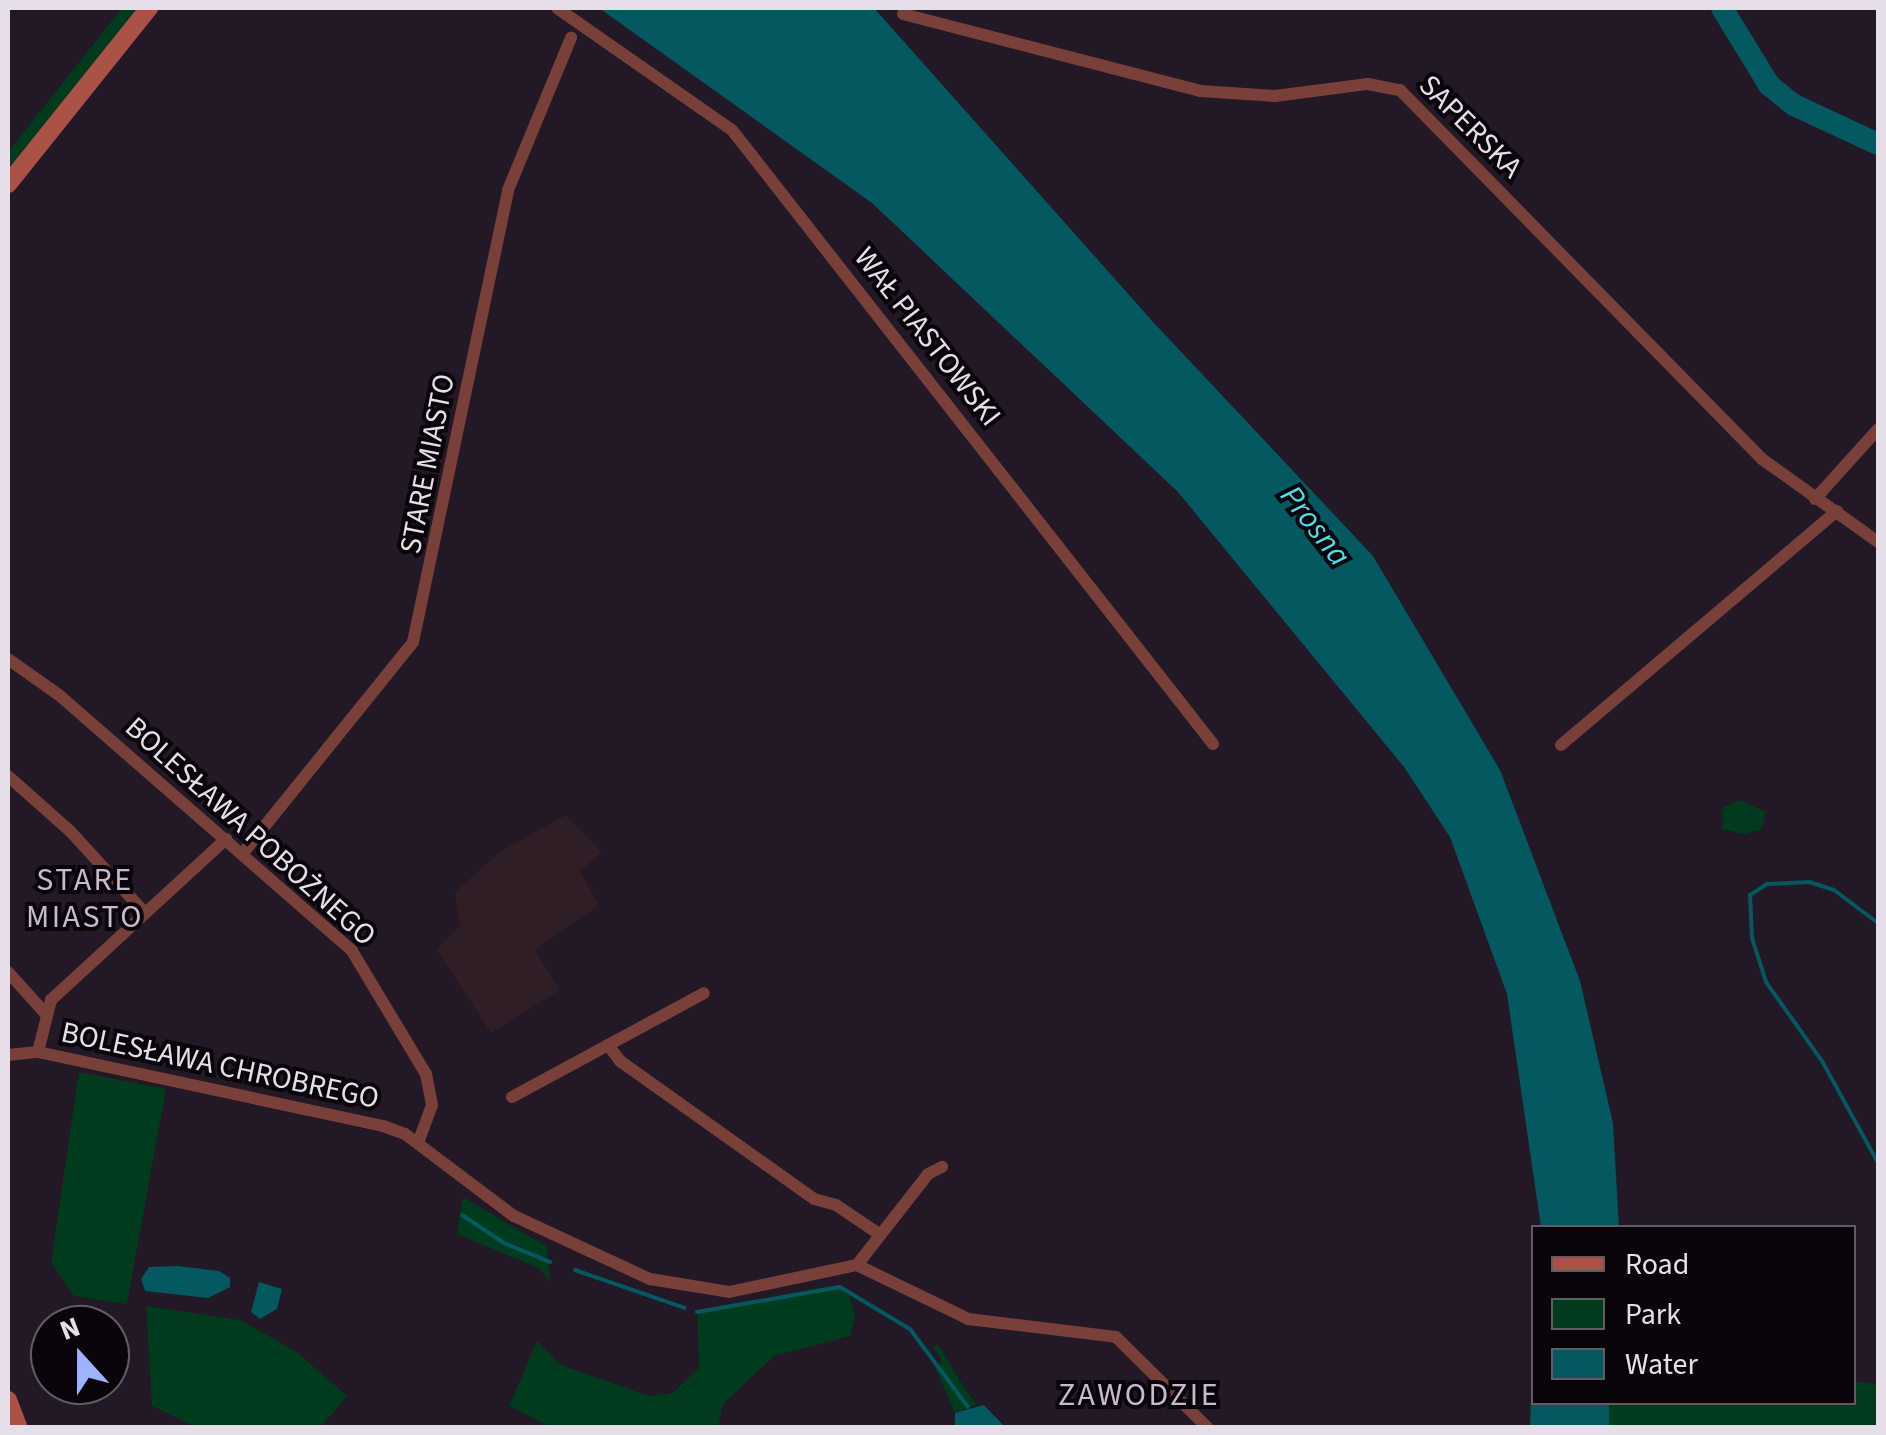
<!DOCTYPE html>
<meta charset="utf-8">
<style>
body{margin:0}
#map{position:relative;width:1886px;height:1435px;overflow:hidden;background:#221826;font-family:"Source Sans 3",sans-serif}
div>[style]{position:absolute}
.industrial>*{inset:0;background:#2f1e25}
.green>*{inset:0;background:#003b1d}
.water>*{inset:0;background:#045860}
.stream>*{height:4px;margin:-2px;padding:0 2px;transform-origin:2px;border-radius:2px;background:#045860}
.river>*{height:22px;margin:-11px;padding:0 11px;transform-origin:11px;border-radius:11px;background:#045860}
.minor>*{height:12px;margin:-6px;padding:0 6px;transform-origin:6px;border-radius:6px;background:#784038}
.secondary>*{height:18px;margin:-9px;padding:0 9px;transform-origin:9px;border-radius:9px;background:#ab5145}
span{translate:-50% -50%;white-space:nowrap;text-align:center;line-height:1.15;-webkit-text-stroke:8px #09050b;paint-order:stroke}
.street-label{font-size:30px;color:#e6dfe9}
.water-label{font-size:32px;color:#52dbea;font-style:italic}
.neighbourhood-label{font-size:32px;color:#c8bace;letter-spacing:2.5px}
.frame{position:absolute;inset:0;border:10px solid #e6dfe9;pointer-events:none}
.legend{position:absolute;left:1531px;top:1225px;width:325px;height:180px;box-sizing:border-box;background:#09050b;border:2px solid #615c64;margin:0;padding:12px 18px;list-style:none;font-size:30px;color:#e6dfe9}
.legend li{display:flex;align-items:center;gap:20px;height:50px}
.legend b{width:50px;border:2px solid #615c64}
.north{position:absolute;left:30px;top:1305px;width:100px;height:100px;box-sizing:border-box;background:#09050b;border:2px solid #615c64;border-radius:50%;rotate:339deg;font-size:28px;font-weight:700;line-height:40px;text-align:center;color:#e6dfe9}
.north::after{content:'';display:block;margin:auto;width:35px;height:45px;background:#9cb4fd;clip-path:polygon(50% 0,100% 100%,50% 72%,0 100%)}
</style>
<div id="map">
<div class="industrial">
<i style="clip-path:polygon(566px 815px,602px 852px,580px 871px,599px 905px,535px 950px,560px 990px,491px 1033px,436px 949px,460px 926px,455px 892px,501px 851px)"></i>
</div>
<div class="green">
<i style="clip-path:polygon(122px 8px,141px 8px,8px 173px,8px 152px)"></i>
<i style="clip-path:polygon(1740px 800px,1766px 812px,1761px 830px,1743px 834px,1722px 829px,1723px 807px)"></i>
<i style="clip-path:polygon(79px 1072px,166px 1089px,127px 1304px,74px 1296px,51px 1262px)"></i>
<i style="clip-path:polygon(463px 1197px,547px 1247px,550px 1283px,540px 1269px,457px 1234px)"></i>
<i style="clip-path:polygon(828px 1286px,848px 1291px,855px 1315px,850px 1336px,774px 1356px,723px 1404px,718px 1427px,551px 1427px,509px 1406px,537px 1341px,561px 1365px,649px 1396px,673px 1393px,699px 1368px,697px 1312px)"></i>
<i style="clip-path:polygon(146px 1306px,241px 1320px,298px 1353px,347px 1396px,321px 1427px,196px 1427px,152px 1406px)"></i>
<i style="clip-path:polygon(938px 1344px,964px 1387px,977px 1405px,955px 1413px,935px 1367px,941px 1360px,933px 1347px)"></i>
<i style="clip-path:polygon(1854px 1381px,1878px 1384px,1878px 1427px,1609px 1427px,1609px 1403px,1854px 1402px)"></i>
</div>
<div class="water">
<i style="clip-path:polygon(599px 8px,874px 8px,1154px 323px,1373px 556px,1500px 770px,1580px 981px,1613px 1123px,1619px 1227px,1541px 1227px,1507px 994px,1450px 837px,1404px 767px,1178px 492px,872px 203px)"></i>
<i style="clip-path:polygon(178px 1266px,219px 1271px,230px 1278px,230px 1287px,208px 1298px,145px 1291px,141px 1279px,149px 1267px)"></i>
<i style="clip-path:polygon(259px 1282px,282px 1289px,277px 1309px,260px 1319px,251px 1312px)"></i>
<i style="clip-path:polygon(1533px 1334px,1534px 1402px,1609px 1403px,1609px 1427px,1530px 1427px)"></i>
<i style="clip-path:polygon(984px 1405px,1005px 1427px,955px 1427px,955px 1413px)"></i>
</div>
<div class="stream">
<i style="left:1878px;top:923px;width:55px;rotate:-143.1deg"></i>
<i style="left:1834px;top:890px;width:25px;rotate:-162deg"></i>
<i style="left:1810px;top:882px;width:43px;rotate:177.3deg"></i>
<i style="left:1767px;top:884px;width:20px;rotate:147deg"></i>
<i style="left:1750px;top:895px;width:43px;rotate:87.3deg"></i>
<i style="left:1752px;top:938px;width:46px;rotate:72.3deg"></i>
<i style="left:1766px;top:982px;width:97px;rotate:54.7deg"></i>
<i style="left:1822px;top:1061px;width:116px;rotate:61.2deg"></i>
<i style="left:462px;top:1215px;width:50px;rotate:33.7deg"></i>
<i style="left:504px;top:1243px;width:50px;rotate:22.4deg"></i>
<i style="left:575px;top:1270px;width:116px;rotate:19.1deg"></i>
<i style="left:697px;top:1312px;width:145px;rotate:-9.9deg"></i>
<i style="left:840px;top:1287px;width:82px;rotate:31deg"></i>
<i style="left:910px;top:1329px;width:97px;rotate:53.4deg"></i>
</div>
<div class="river">
<i style="left:1722px;top:8px;width:90px;rotate:58.6deg"></i>
<i style="left:1769px;top:85px;width:32px;rotate:39deg"></i>
<i style="left:1794px;top:105px;width:93px;rotate:24.9deg"></i>
</div>
<div class="minor">
<i style="left:557px;top:8px;width:213px;rotate:34.9deg"></i>
<i style="left:732px;top:130px;width:780px;rotate:51.93deg"></i>
<i style="left:903px;top:14px;width:307px;rotate:14.5deg"></i>
<i style="left:1200px;top:91px;width:75px;rotate:3.8deg"></i>
<i style="left:1275px;top:96px;width:94px;rotate:-7.4deg"></i>
<i style="left:1368px;top:84px;width:33px;rotate:11deg"></i>
<i style="left:1400px;top:90px;width:517px;rotate:45.55deg"></i>
<i style="left:1762px;top:459px;width:143px;rotate:35.6deg"></i>
<i style="left:1815px;top:499px;width:94px;rotate:-48deg"></i>
<i style="left:8px;top:659px;width:62px;rotate:35.2deg"></i>
<i style="left:59px;top:695px;width:389px;rotate:41.1deg"></i>
<i style="left:352px;top:951px;width:144px;rotate:59deg"></i>
<i style="left:426px;top:1074px;width:32px;rotate:79deg"></i>
<i style="left:432px;top:1105px;width:40px;rotate:110.2deg"></i>
<i style="left:1561px;top:745px;width:362px;rotate:-40.3deg"></i>
<i style="left:8px;top:776px;width:84px;rotate:41.6deg"></i>
<i style="left:71px;top:832px;width:110px;rotate:47.6deg"></i>
<i style="left:243px;top:853px;width:271px;rotate:-51.1deg"></i>
<i style="left:413px;top:642px;width:462px;rotate:-78.1deg"></i>
<i style="left:508px;top:190px;width:165px;rotate:-67.5deg"></i>
<i style="left:8px;top:972px;width:54px;rotate:48deg"></i>
<i style="left:608px;top:1045px;width:20px;rotate:53deg"></i>
<i style="left:620px;top:1061px;width:238px;rotate:35.4deg"></i>
<i style="left:814px;top:1199px;width:23px;rotate:15deg"></i>
<i style="left:836px;top:1205px;width:52px;rotate:34deg"></i>
<i style="left:38px;top:1052px;width:54px;rotate:-76deg"></i>
<i style="left:51px;top:1000px;width:238px;rotate:-42.6deg"></i>
<i style="left:8px;top:1055px;width:30px;rotate:-6deg"></i>
<i style="left:38px;top:1052px;width:353px;rotate:12.1deg"></i>
<i style="left:383px;top:1126px;width:23px;rotate:20deg"></i>
<i style="left:405px;top:1134px;width:136px;rotate:37deg"></i>
<i style="left:514px;top:1216px;width:150px;rotate:24.9deg"></i>
<i style="left:650px;top:1279px;width:80px;rotate:9.3deg"></i>
<i style="left:729px;top:1292px;width:131px;rotate:-11.9deg"></i>
<i style="left:857px;top:1265px;width:123px;rotate:25.9deg"></i>
<i style="left:968px;top:1319px;width:149px;rotate:6.9deg"></i>
<i style="left:1116px;top:1337px;width:129px;rotate:44.7deg"></i>
<i style="left:512px;top:1097px;width:218px;rotate:-28.4deg"></i>
<i style="left:857px;top:1265px;width:115px;rotate:-52deg"></i>
<i style="left:928px;top:1174px;width:16px;rotate:-27deg"></i>
</div>
<div class="secondary">
<i style="left:8px;top:184px;width:226px;rotate:-51.3deg"></i>
<i style="left:8px;top:1400px;width:30px;rotate:69deg"></i>
</div>
<div class="street-label">
<span style="left:1470px;top:127px;rotate:45deg">SAPERSKA</span>
<span style="left:927px;top:337px;rotate:52deg">WAŁ PIASTOWSKI</span>
<span style="left:428px;top:464px;rotate:-79deg">STARE MIASTO</span>
<span style="left:250px;top:832px;rotate:42deg">BOLESŁAWA POBOŻNEGO</span>
<span style="left:220px;top:1066px;rotate:12deg">BOLESŁAWA CHROBREGO</span>
</div>
<div class="water-label">
<span style="left:1315px;top:526px;rotate:52deg">Prosna</span>
</div>
<div class="neighbourhood-label">
<span style="left:85px;top:899px">STARE<br>MIASTO</span>
<span style="left:1139px;top:1395px">ZAWODZIE</span>
</div>
<div class="frame"></div>
<ul class="legend">
<li><b style="height:12px;background:#ab5145"></b>Road</li>
<li><b style="height:28px;background:#003b1d"></b>Park</li>
<li><b style="height:28px;background:#045860"></b>Water</li>
</ul>
<div class="north">N</div>
</div>
